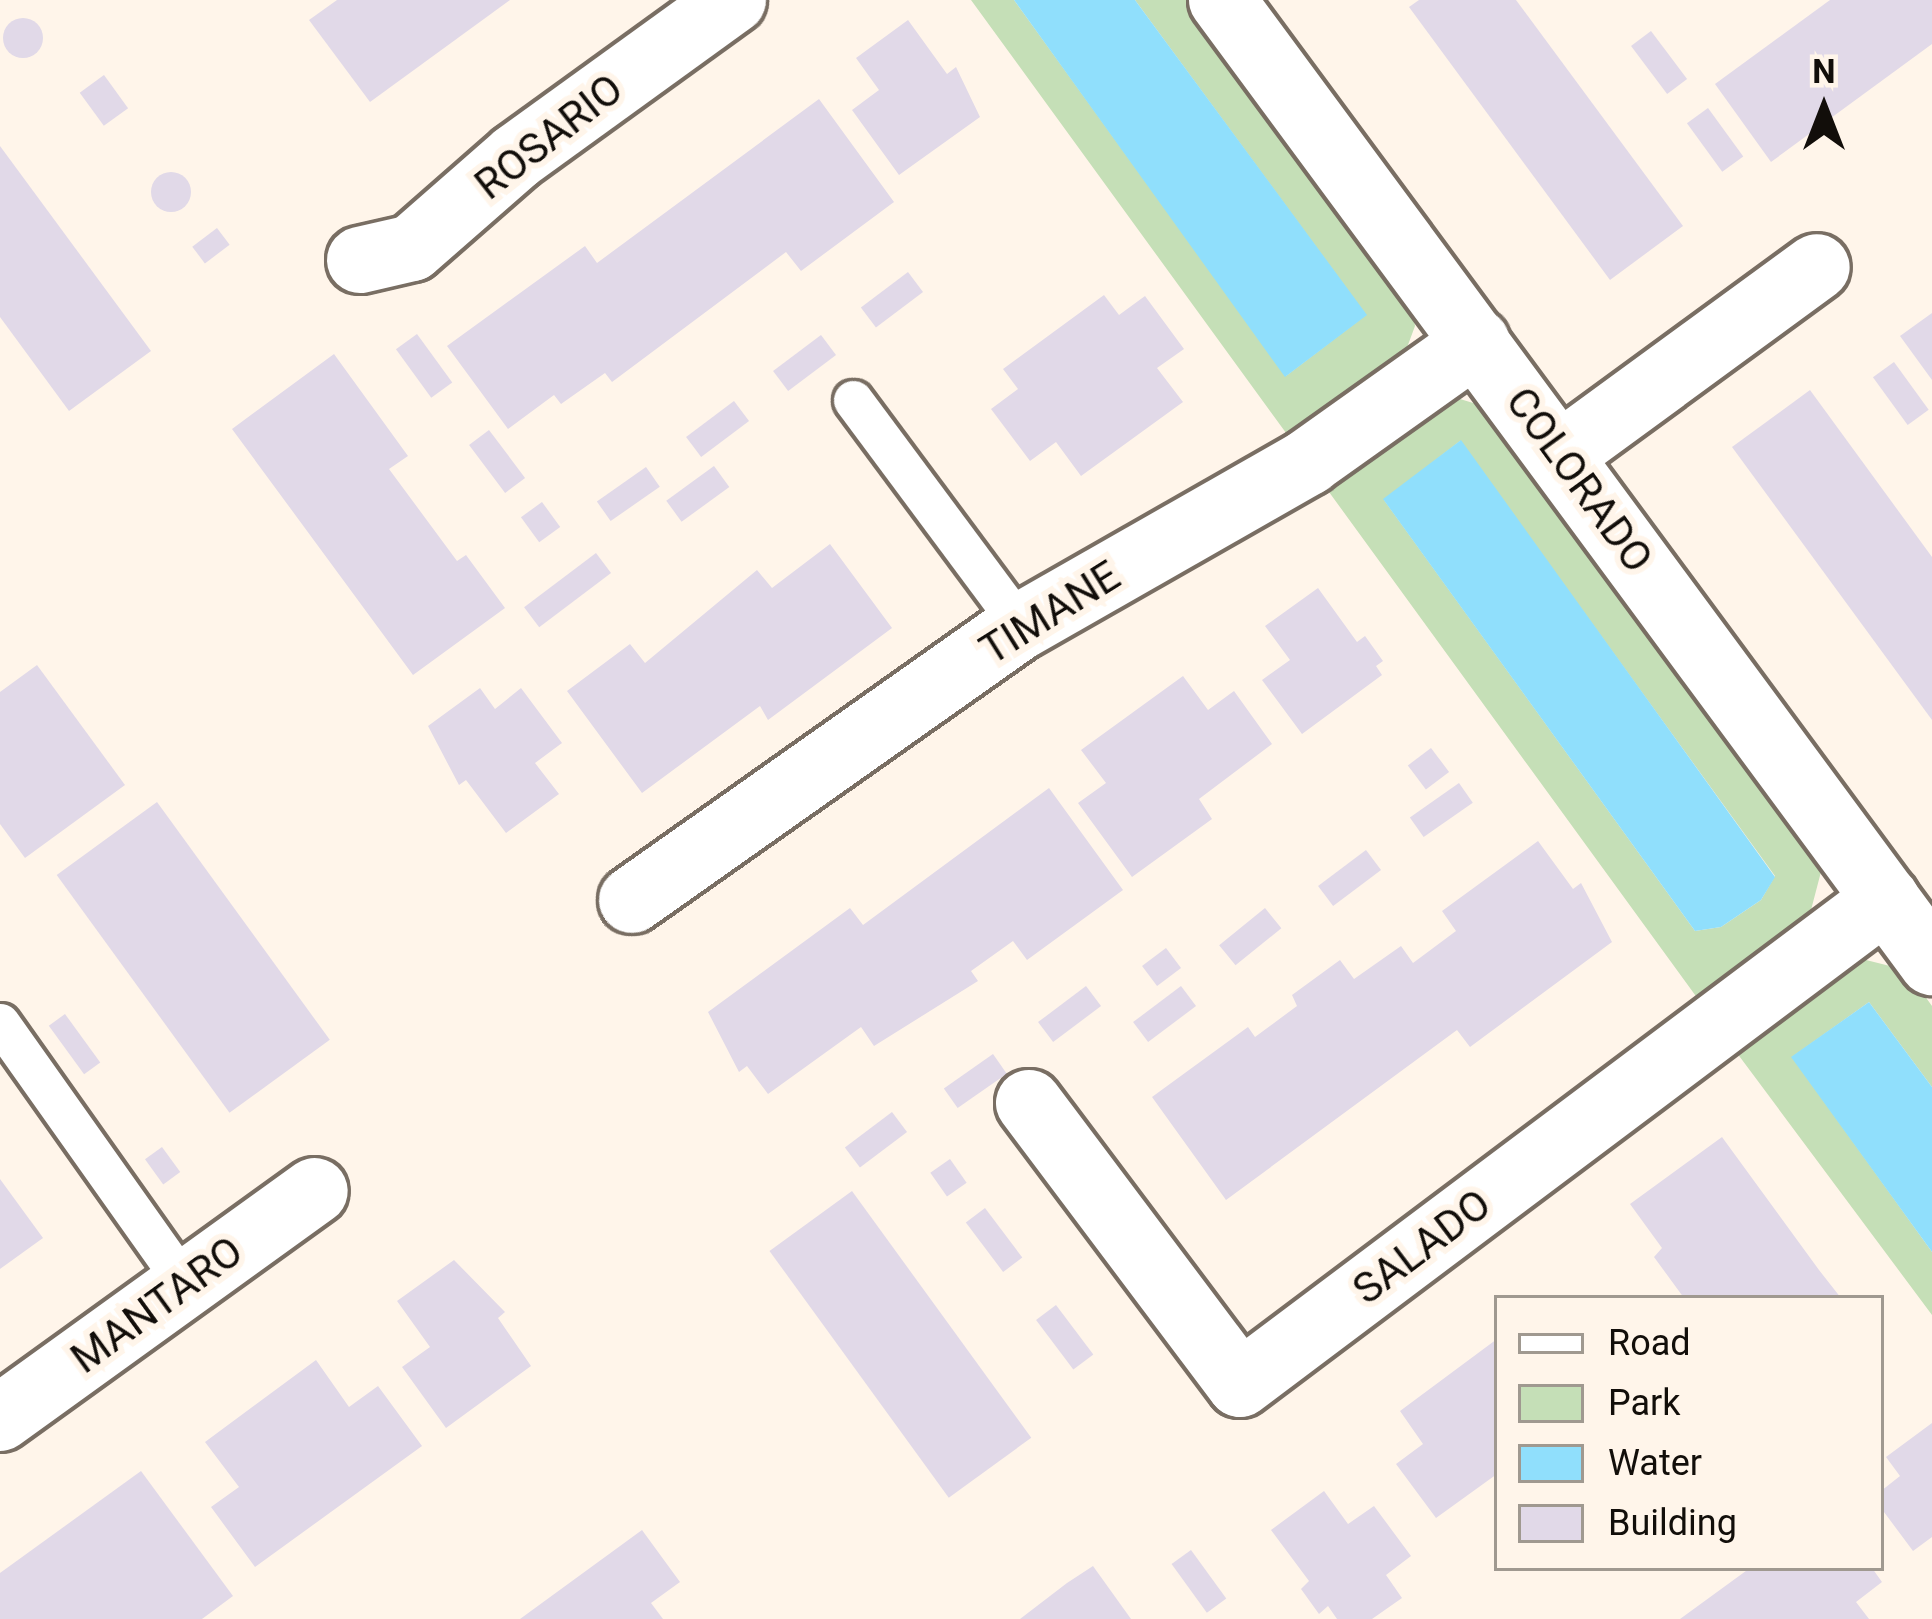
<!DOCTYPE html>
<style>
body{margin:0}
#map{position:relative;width:1932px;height:1619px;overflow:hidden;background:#fff5ea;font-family:Roboto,sans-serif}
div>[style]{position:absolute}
.green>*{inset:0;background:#c5dfb7}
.water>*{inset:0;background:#90dffc}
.building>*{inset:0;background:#e1d9e8;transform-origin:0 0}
.round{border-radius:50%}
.roads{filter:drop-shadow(3px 0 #796e63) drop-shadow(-3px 0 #796e63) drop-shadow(0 3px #796e63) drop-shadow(0 -3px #796e63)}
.lane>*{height:39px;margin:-19.5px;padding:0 19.5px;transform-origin:19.5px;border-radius:19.5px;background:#fff}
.street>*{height:66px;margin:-33px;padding:0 33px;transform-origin:33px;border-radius:33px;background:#fff}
span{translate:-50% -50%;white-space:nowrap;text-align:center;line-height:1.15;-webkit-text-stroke:12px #fff5ea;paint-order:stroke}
.street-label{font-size:42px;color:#120e0a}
.legend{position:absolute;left:1494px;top:1295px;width:390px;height:276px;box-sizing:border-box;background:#fff5ea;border:3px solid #a09990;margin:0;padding:15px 21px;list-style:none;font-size:36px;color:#120e0a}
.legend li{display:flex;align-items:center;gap:24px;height:60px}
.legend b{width:60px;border:3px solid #a09990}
.north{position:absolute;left:1764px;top:48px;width:120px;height:120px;-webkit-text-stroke:9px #fff5ea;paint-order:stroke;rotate:0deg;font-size:33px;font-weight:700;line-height:48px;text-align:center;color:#120e0a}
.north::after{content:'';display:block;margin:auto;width:42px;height:54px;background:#120e0a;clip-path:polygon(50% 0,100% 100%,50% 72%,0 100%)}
</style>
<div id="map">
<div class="green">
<i style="clip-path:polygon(971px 0,1014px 0,1286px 376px,1366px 315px,1135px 0,1192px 0,1411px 300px,1415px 326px,1405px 353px,1289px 437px)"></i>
<i style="clip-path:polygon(evenodd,1460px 399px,1483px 406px,1822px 868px,1811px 910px,1698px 999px,1321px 481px,1431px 406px,1460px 399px,1460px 441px,1775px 876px,1761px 900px,1721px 927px,1695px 931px,1384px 500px,1460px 441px)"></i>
<i style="clip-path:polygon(1854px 957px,1906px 970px,1932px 1006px,1932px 1087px,1869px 1002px,1792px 1057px,1932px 1252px,1932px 1315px,1728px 1041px)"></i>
</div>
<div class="water">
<i style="clip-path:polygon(1014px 0,1135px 0,1367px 315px,1285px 377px)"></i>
<i style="clip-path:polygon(1461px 440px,1775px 877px,1761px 900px,1721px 927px,1695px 931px,1383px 499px)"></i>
<i style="clip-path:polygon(1869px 1002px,1932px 1087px,1932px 1252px,1791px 1057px)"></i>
</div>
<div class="building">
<i style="clip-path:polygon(337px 0,510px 0,370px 102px,309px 20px)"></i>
<i style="clip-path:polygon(1419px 0,1516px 0,1683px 226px,1610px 280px,1409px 7px)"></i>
<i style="clip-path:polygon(1830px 0,1932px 0,1932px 44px,1771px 162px,1715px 84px)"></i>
<i class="round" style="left:3px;top:18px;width:40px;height:40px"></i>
<i style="clip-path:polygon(908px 20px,947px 74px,956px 67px,980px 117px,899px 175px,852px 110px,879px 90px,856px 58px)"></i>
<i style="left:1651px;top:31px;width:60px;height:25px;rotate:53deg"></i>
<i style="left:104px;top:75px;width:41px;height:30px;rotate:54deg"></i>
<i style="clip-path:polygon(819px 99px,894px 202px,801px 271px,786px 252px,612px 382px,605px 373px,561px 404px,554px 395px,508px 429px,447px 346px,585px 246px,597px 263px)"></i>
<i style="left:1708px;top:108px;width:60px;height:26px;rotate:54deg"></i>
<i style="clip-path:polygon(0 146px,151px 351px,69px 411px,0 317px)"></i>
<i class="round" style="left:151px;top:172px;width:40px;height:40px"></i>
<i style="left:217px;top:228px;width:21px;height:31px;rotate:53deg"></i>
<i style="left:908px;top:272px;width:25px;height:59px;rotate:53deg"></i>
<i style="clip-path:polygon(1104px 295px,1119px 315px,1145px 296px,1184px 349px,1157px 368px,1183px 402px,1081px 476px,1056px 442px,1030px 461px,991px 409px,1018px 389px,1003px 369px)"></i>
<i style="clip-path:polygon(1932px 313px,1932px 380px,1900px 336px)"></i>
<i style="left:417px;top:334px;width:60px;height:26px;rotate:54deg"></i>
<i style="left:821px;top:335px;width:25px;height:60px;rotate:53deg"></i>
<i style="clip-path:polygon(334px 354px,408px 456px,389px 469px,457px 561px,466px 555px,505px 608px,413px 675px,232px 429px)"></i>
<i style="left:1894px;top:362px;width:59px;height:26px;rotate:54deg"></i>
<i style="clip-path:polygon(1810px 390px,1932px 557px,1932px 720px,1732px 447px)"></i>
<i style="left:734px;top:401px;width:25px;height:60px;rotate:53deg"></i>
<i style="left:489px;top:430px;width:60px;height:25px;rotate:53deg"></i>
<i style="left:714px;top:466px;width:26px;height:59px;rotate:54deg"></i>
<i style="left:646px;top:467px;width:24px;height:60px;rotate:55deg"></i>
<i style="left:542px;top:502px;width:31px;height:26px;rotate:54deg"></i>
<i style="clip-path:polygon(830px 544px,892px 628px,768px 720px,760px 706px,642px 793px,567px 691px,630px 644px,645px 663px,757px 570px,772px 588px)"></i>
<i style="left:596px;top:553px;width:25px;height:90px;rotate:53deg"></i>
<i style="clip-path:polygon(1318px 588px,1357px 642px,1365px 636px,1383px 661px,1376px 666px,1382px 675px,1302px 734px,1262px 680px,1290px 660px,1265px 626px)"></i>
<i style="clip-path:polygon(37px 665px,125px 785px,25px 858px,0 824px,0 692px)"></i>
<i style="clip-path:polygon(1183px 676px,1208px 710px,1234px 691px,1272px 744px,1199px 799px,1212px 819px,1132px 877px,1078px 803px,1106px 783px,1081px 750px)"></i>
<i style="clip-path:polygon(480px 688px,495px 709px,521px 688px,562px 743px,535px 763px,559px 794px,506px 833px,466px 780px,459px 785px,428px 726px)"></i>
<i style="left:1431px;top:748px;width:30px;height:29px;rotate:53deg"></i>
<i style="left:1459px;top:783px;width:24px;height:60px;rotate:55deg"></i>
<i style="clip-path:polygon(1049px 788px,1123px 890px,1027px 960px,1013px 941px,971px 971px,978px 981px,874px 1046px,861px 1027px,768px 1094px,747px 1066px,739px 1072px,708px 1012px,850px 908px,863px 925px)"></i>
<i style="left:157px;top:802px;width:294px;height:124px;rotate:54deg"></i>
<i style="clip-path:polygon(1538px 841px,1573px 889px,1581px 883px,1612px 942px,1470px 1047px,1457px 1030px,1226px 1200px,1152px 1097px,1248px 1027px,1255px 1037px,1297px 1006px,1292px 995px,1340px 960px,1354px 979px,1401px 946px,1413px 963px,1456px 931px,1442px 911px)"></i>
<i style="left:1366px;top:850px;width:25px;height:60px;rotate:53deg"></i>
<i style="left:1265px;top:908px;width:26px;height:59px;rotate:51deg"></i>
<i style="left:1166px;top:948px;width:25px;height:30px;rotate:53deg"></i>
<i style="left:1086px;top:986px;width:25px;height:60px;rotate:53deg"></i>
<i style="left:1181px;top:986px;width:25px;height:60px;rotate:53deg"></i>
<i style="left:65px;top:1014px;width:60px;height:20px;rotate:54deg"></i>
<i style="left:993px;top:1054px;width:24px;height:60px;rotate:55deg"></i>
<i style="left:892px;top:1112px;width:25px;height:59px;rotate:53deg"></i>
<i style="clip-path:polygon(1722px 1137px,1819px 1270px,1841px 1298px,1684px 1298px,1654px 1257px,1662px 1248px,1630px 1204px)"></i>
<i style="left:162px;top:1147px;width:31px;height:21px;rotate:54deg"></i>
<i style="left:950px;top:1159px;width:29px;height:24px;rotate:55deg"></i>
<i style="clip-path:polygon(0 1179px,43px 1238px,0 1269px)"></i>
<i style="left:852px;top:1191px;width:305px;height:102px;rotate:54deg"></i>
<i style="left:985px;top:1208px;width:62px;height:24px;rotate:53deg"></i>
<i style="clip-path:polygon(454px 1260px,505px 1312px,498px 1318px,531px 1366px,446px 1428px,402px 1367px,430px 1347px,397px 1301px)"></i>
<i style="left:1056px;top:1305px;width:62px;height:25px;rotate:53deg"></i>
<i style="clip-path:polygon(1497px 1339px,1497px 1474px,1436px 1518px,1396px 1464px,1423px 1444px,1400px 1411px)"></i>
<i style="clip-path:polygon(316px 1360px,349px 1407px,378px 1386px,422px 1446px,255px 1567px,211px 1507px,239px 1487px,205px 1442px)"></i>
<i style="clip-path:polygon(1932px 1423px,1932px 1537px,1913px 1551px,1881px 1508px,1881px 1491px,1900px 1476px,1886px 1457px)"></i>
<i style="clip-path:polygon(141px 1471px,233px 1596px,202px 1619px,0 1619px,0 1573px)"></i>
<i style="clip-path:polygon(1324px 1491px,1348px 1524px,1374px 1506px,1411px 1556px,1386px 1575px,1402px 1598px,1372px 1619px,1337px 1619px,1328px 1606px,1319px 1614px,1301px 1589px,1309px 1581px,1271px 1530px)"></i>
<i style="clip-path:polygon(642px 1530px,680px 1582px,651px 1603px,663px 1619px,520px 1619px)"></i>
<i style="left:1191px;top:1550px;width:60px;height:24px;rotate:54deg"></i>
<i style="clip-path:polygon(1093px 1566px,1131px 1619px,1020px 1619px,1067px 1583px)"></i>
<i style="clip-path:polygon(1750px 1568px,1872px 1568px,1882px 1582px,1856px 1602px,1869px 1619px,1680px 1619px)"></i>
</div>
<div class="roads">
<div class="lane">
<i style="left:853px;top:400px;width:282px;rotate:53.4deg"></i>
<i style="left:0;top:1023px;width:320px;rotate:54.7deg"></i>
</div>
<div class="street">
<i style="left:1222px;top:0;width:1196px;rotate:53.57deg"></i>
<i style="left:360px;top:260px;width:53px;rotate:-13deg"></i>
<i style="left:412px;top:248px;width:138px;rotate:-41.2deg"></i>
<i style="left:516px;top:157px;width:268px;rotate:-35.9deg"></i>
<i style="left:1560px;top:455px;width:318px;rotate:-36.2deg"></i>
<i style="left:632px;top:900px;width:476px;rotate:-35.2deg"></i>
<i style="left:1021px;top:626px;width:331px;rotate:-29.7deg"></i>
<i style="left:1308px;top:462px;width:207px;rotate:-35.4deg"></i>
<i style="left:1029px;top:1103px;width:351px;rotate:53.1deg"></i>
<i style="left:1240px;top:1384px;width:808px;rotate:-36.9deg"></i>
<i style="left:0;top:1418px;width:388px;rotate:-35.8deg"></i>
</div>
</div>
<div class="street-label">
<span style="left:549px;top:137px;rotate:-38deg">ROSARIO</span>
<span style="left:1579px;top:480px;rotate:54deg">COLORADO</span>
<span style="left:1050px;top:613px;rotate:-32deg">TIMANE</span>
<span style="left:1422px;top:1247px;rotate:-37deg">SALADO</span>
<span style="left:157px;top:1305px;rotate:-36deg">MANTARO</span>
</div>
<ul class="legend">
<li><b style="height:15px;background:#fff"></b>Road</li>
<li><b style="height:33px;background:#c5dfb7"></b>Park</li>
<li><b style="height:33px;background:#90dffc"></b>Water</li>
<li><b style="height:33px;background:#e1d9e8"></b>Building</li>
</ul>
<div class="north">N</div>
</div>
